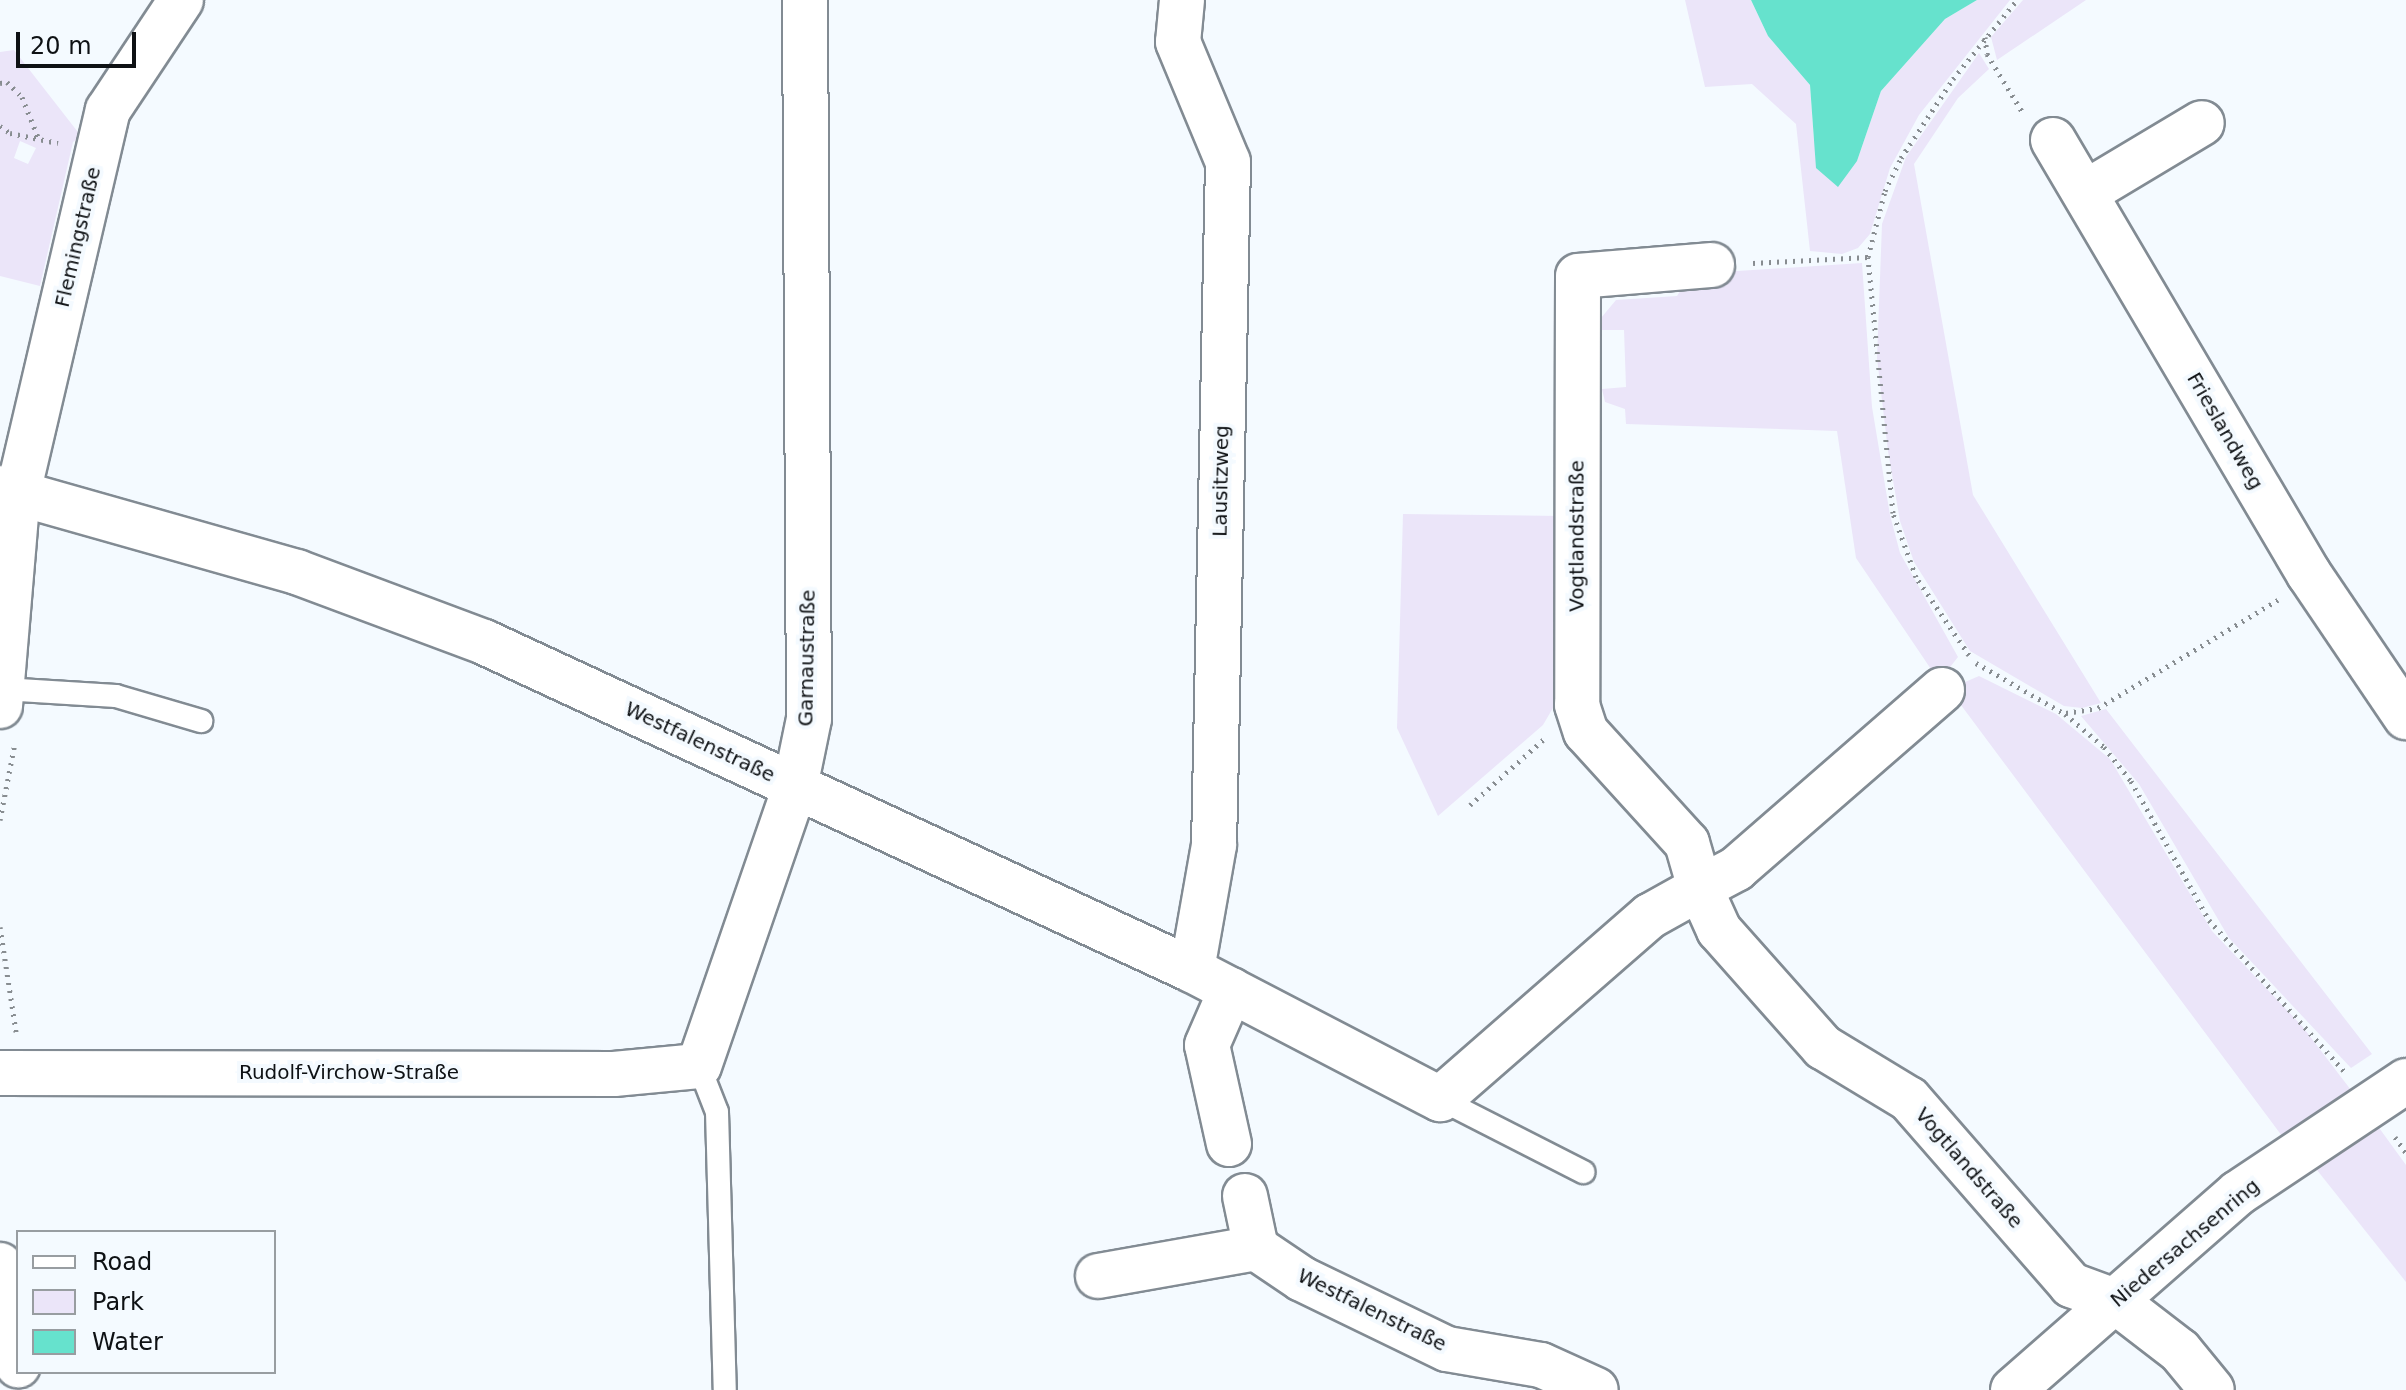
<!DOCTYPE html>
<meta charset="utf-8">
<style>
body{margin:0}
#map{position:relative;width:2406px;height:1390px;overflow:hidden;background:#f4faff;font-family:"DejaVu Sans",sans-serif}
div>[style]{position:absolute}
.green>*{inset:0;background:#ebe5f9}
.water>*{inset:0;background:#66e2cd}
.path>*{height:5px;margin-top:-2.5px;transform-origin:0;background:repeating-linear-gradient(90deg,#888d91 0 2px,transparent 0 8px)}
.roads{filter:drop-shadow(2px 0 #828b93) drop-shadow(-2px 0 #828b93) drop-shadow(0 2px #828b93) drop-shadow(0 -2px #828b93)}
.lane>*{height:22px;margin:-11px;padding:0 11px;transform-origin:11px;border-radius:11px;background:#fff}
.street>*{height:44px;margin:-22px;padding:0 22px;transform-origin:22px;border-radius:22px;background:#fff}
span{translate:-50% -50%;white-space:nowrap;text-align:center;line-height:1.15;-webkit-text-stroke:8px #f4faff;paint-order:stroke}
.street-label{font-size:20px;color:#0e1114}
.legend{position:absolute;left:16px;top:1230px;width:260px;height:144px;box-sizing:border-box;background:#f4faff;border:2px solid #989da1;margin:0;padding:10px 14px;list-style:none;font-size:24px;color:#0e1114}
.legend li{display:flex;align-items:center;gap:16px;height:40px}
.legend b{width:40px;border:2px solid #989da1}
.scale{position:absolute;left:16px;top:32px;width:120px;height:36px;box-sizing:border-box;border:4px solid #0e1114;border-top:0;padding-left:10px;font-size:24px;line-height:28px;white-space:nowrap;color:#0e1114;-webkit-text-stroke:6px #f4faff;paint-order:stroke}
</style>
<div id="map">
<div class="green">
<i style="clip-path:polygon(1685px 0,1751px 0,1768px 36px,1810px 85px,1814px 141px,1857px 161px,1881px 91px,1945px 19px,1977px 0,2010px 0,1919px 115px,1890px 168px,1870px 234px,1858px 248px,1842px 254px,1810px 251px,1796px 124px,1752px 84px,1705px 87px)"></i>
<i style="clip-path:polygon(2023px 0,2086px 0,1997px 60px,1991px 37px)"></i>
<i style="clip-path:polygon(evenodd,14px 50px,81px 136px,73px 142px,40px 286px,0 276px,0 52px,14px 50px,20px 141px,36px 148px,28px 164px,14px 158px,20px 141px)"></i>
<i style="clip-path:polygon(1979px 53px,1989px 69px,1958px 98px,1914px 164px,1973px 495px,2101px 703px,2082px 708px,2064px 706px,1970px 651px,1914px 562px,1900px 521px,1888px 451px,1877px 358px,1882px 224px,1906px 157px)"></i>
<i style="clip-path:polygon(1862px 263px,1872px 407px,1890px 515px,1900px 553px,1958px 657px,1939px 681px,1856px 558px,1837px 431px,1626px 424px,1625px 409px,1605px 402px,1602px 389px,1626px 387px,1624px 330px,1600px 330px,1601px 318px,1616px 300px,1677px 296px,1691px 274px)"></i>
<i style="clip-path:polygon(1403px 514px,1561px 516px,1557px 701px,1543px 725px,1438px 816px,1397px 728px)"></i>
<i style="clip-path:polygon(1979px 676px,2056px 714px,2110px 759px,2212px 931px,2302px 1026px,2354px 1094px,2285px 1140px,1949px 689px)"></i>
<i style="clip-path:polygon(2106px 709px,2189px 817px,2372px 1054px,2351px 1068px,2229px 938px,2139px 784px,2081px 716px)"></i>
<i style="clip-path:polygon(2377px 1125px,2406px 1165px,2406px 1282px,2309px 1160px)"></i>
</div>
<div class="water">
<i style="clip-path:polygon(1751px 0,1977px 0,1945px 19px,1881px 91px,1857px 161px,1838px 187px,1816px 168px,1810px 85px,1768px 36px)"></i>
</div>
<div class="path">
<i style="left:1985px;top:37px;width:17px;rotate:83deg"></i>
<i style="left:1987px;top:54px;width:69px;rotate:58.6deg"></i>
<i style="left:0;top:83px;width:7px;rotate:-8deg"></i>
<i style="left:7px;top:82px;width:21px;rotate:45deg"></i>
<i style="left:22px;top:97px;width:43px;rotate:68.2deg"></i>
<i style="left:0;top:126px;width:12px;rotate:35deg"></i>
<i style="left:10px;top:133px;width:49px;rotate:11.8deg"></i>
<i style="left:1753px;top:263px;width:115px;rotate:-3deg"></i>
<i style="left:1969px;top:655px;width:94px;rotate:-124.2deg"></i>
<i style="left:1916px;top:577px;width:68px;rotate:-109.8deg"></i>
<i style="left:1893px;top:513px;width:257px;rotate:-95.6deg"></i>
<i style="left:1868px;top:257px;width:68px;rotate:-75.6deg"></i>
<i style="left:1885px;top:191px;width:37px;rotate:-64deg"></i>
<i style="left:1901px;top:158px;width:95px;rotate:-56.6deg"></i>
<i style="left:1953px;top:79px;width:102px;rotate:-51deg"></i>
<i style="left:1976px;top:663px;width:103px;rotate:29.8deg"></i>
<i style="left:2065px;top:714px;width:51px;rotate:40.2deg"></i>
<i style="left:2104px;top:747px;width:43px;rotate:51.5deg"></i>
<i style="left:2131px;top:781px;width:159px;rotate:60.7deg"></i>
<i style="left:2209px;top:920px;width:204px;rotate:48.2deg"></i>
<i style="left:2066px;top:713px;width:32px;rotate:-9deg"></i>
<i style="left:2098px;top:708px;width:210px;rotate:-31deg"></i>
<i style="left:1470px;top:805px;width:99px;rotate:-41.7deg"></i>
<i style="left:0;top:820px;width:78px;rotate:-79deg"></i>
<i style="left:0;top:927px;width:106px;rotate:81.3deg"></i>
<i style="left:2395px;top:1137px;width:19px;rotate:55deg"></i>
</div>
<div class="roads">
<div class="lane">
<i style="left:3px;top:689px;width:113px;rotate:3.5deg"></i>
<i style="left:116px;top:696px;width:89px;rotate:16.4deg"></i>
<i style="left:699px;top:1066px;width:49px;rotate:68.6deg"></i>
<i style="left:717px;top:1112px;width:278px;rotate:88.4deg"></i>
<i style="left:1440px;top:1099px;width:161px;rotate:27deg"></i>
</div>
<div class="street">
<i style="left:1182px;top:0;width:42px;rotate:95.4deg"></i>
<i style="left:1178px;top:42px;width:130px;rotate:67.4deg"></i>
<i style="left:1228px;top:162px;width:683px;rotate:91.17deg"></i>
<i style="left:1214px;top:845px;width:127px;rotate:100deg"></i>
<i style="left:2053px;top:140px;width:504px;rotate:59.47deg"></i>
<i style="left:2309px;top:574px;width:173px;rotate:55.9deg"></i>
<i style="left:2085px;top:193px;width:136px;rotate:-30.9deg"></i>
<i style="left:1712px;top:265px;width:134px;rotate:175.3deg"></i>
<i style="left:1578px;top:276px;width:429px;rotate:90.1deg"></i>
<i style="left:1577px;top:705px;width:28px;rotate:72deg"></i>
<i style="left:1586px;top:732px;width:150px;rotate:47.7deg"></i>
<i style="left:1687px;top:843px;width:47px;rotate:73.9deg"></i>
<i style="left:1700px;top:888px;width:41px;rotate:-27.8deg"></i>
<i style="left:1736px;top:869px;width:273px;rotate:-41deg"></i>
<i style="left:0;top:488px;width:309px;rotate:15.8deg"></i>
<i style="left:297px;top:572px;width:200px;rotate:20.5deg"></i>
<i style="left:484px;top:642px;width:780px;rotate:24.86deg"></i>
<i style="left:1192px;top:970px;width:280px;rotate:27.5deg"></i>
<i style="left:1440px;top:1099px;width:279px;rotate:-41.1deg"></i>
<i style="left:1650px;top:916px;width:57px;rotate:-29.2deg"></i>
<i style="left:1700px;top:888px;width:46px;rotate:65.7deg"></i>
<i style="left:1719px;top:930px;width:157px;rotate:48.4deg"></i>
<i style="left:1823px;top:1047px;width:100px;rotate:31.2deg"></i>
<i style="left:1909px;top:1099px;width:247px;rotate:48.9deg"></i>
<i style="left:2071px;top:1285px;width:47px;rotate:20deg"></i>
<i style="left:2115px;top:1301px;width:82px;rotate:37.6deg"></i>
<i style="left:2180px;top:1351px;width:50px;rotate:50.6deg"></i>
<i style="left:0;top:706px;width:214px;rotate:-85.2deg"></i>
<i style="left:18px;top:493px;width:393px;rotate:-76.8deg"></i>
<i style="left:108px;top:110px;width:132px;rotate:-56.4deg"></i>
<i style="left:0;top:1073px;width:614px;rotate:0.09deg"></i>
<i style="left:614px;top:1074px;width:85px;rotate:-5.4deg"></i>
<i style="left:699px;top:1066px;width:295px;rotate:-71deg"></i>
<i style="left:795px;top:787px;width:69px;rotate:-78.4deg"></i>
<i style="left:809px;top:719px;width:719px;rotate:-90.32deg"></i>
<i style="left:1229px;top:1144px;width:101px;rotate:-102.5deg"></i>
<i style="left:1207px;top:1045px;width:60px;rotate:-66.4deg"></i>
<i style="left:1245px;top:1196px;width:53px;rotate:78.1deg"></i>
<i style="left:1256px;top:1248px;width:55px;rotate:34deg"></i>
<i style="left:1302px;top:1279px;width:161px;rotate:25.8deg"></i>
<i style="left:1447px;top:1349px;width:95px;rotate:9.7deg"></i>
<i style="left:1541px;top:1365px;width:60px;rotate:24.4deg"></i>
<i style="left:0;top:1265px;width:102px;rotate:79.8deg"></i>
<i style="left:1098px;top:1276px;width:160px;rotate:-10deg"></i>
<i style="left:2013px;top:1390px;width:299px;rotate:-41.2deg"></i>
<i style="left:2238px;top:1193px;width:202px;rotate:-33.7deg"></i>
</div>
</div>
<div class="street-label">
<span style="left:78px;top:237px;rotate:-77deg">Flemingstraße</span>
<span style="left:2225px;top:431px;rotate:60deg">Frieslandweg</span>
<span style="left:1221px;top:481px;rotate:-89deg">Lausitzweg</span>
<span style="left:1577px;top:536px;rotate:-90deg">Vogtlandstraße</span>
<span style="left:807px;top:658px;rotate:-89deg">Garnaustraße</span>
<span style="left:700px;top:742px;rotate:25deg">Westfalenstraße</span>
<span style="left:349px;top:1072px">Rudolf-Virchow-Straße</span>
<span style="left:1969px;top:1168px;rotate:49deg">Vogtlandstraße</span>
<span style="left:2185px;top:1243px;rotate:-40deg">Niedersachsenring</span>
<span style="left:1372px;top:1310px;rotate:26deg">Westfalenstraße</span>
</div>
<ul class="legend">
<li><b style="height:10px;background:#fff"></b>Road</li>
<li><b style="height:22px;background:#ebe5f9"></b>Park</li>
<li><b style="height:22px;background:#66e2cd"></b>Water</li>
</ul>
<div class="scale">20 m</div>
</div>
